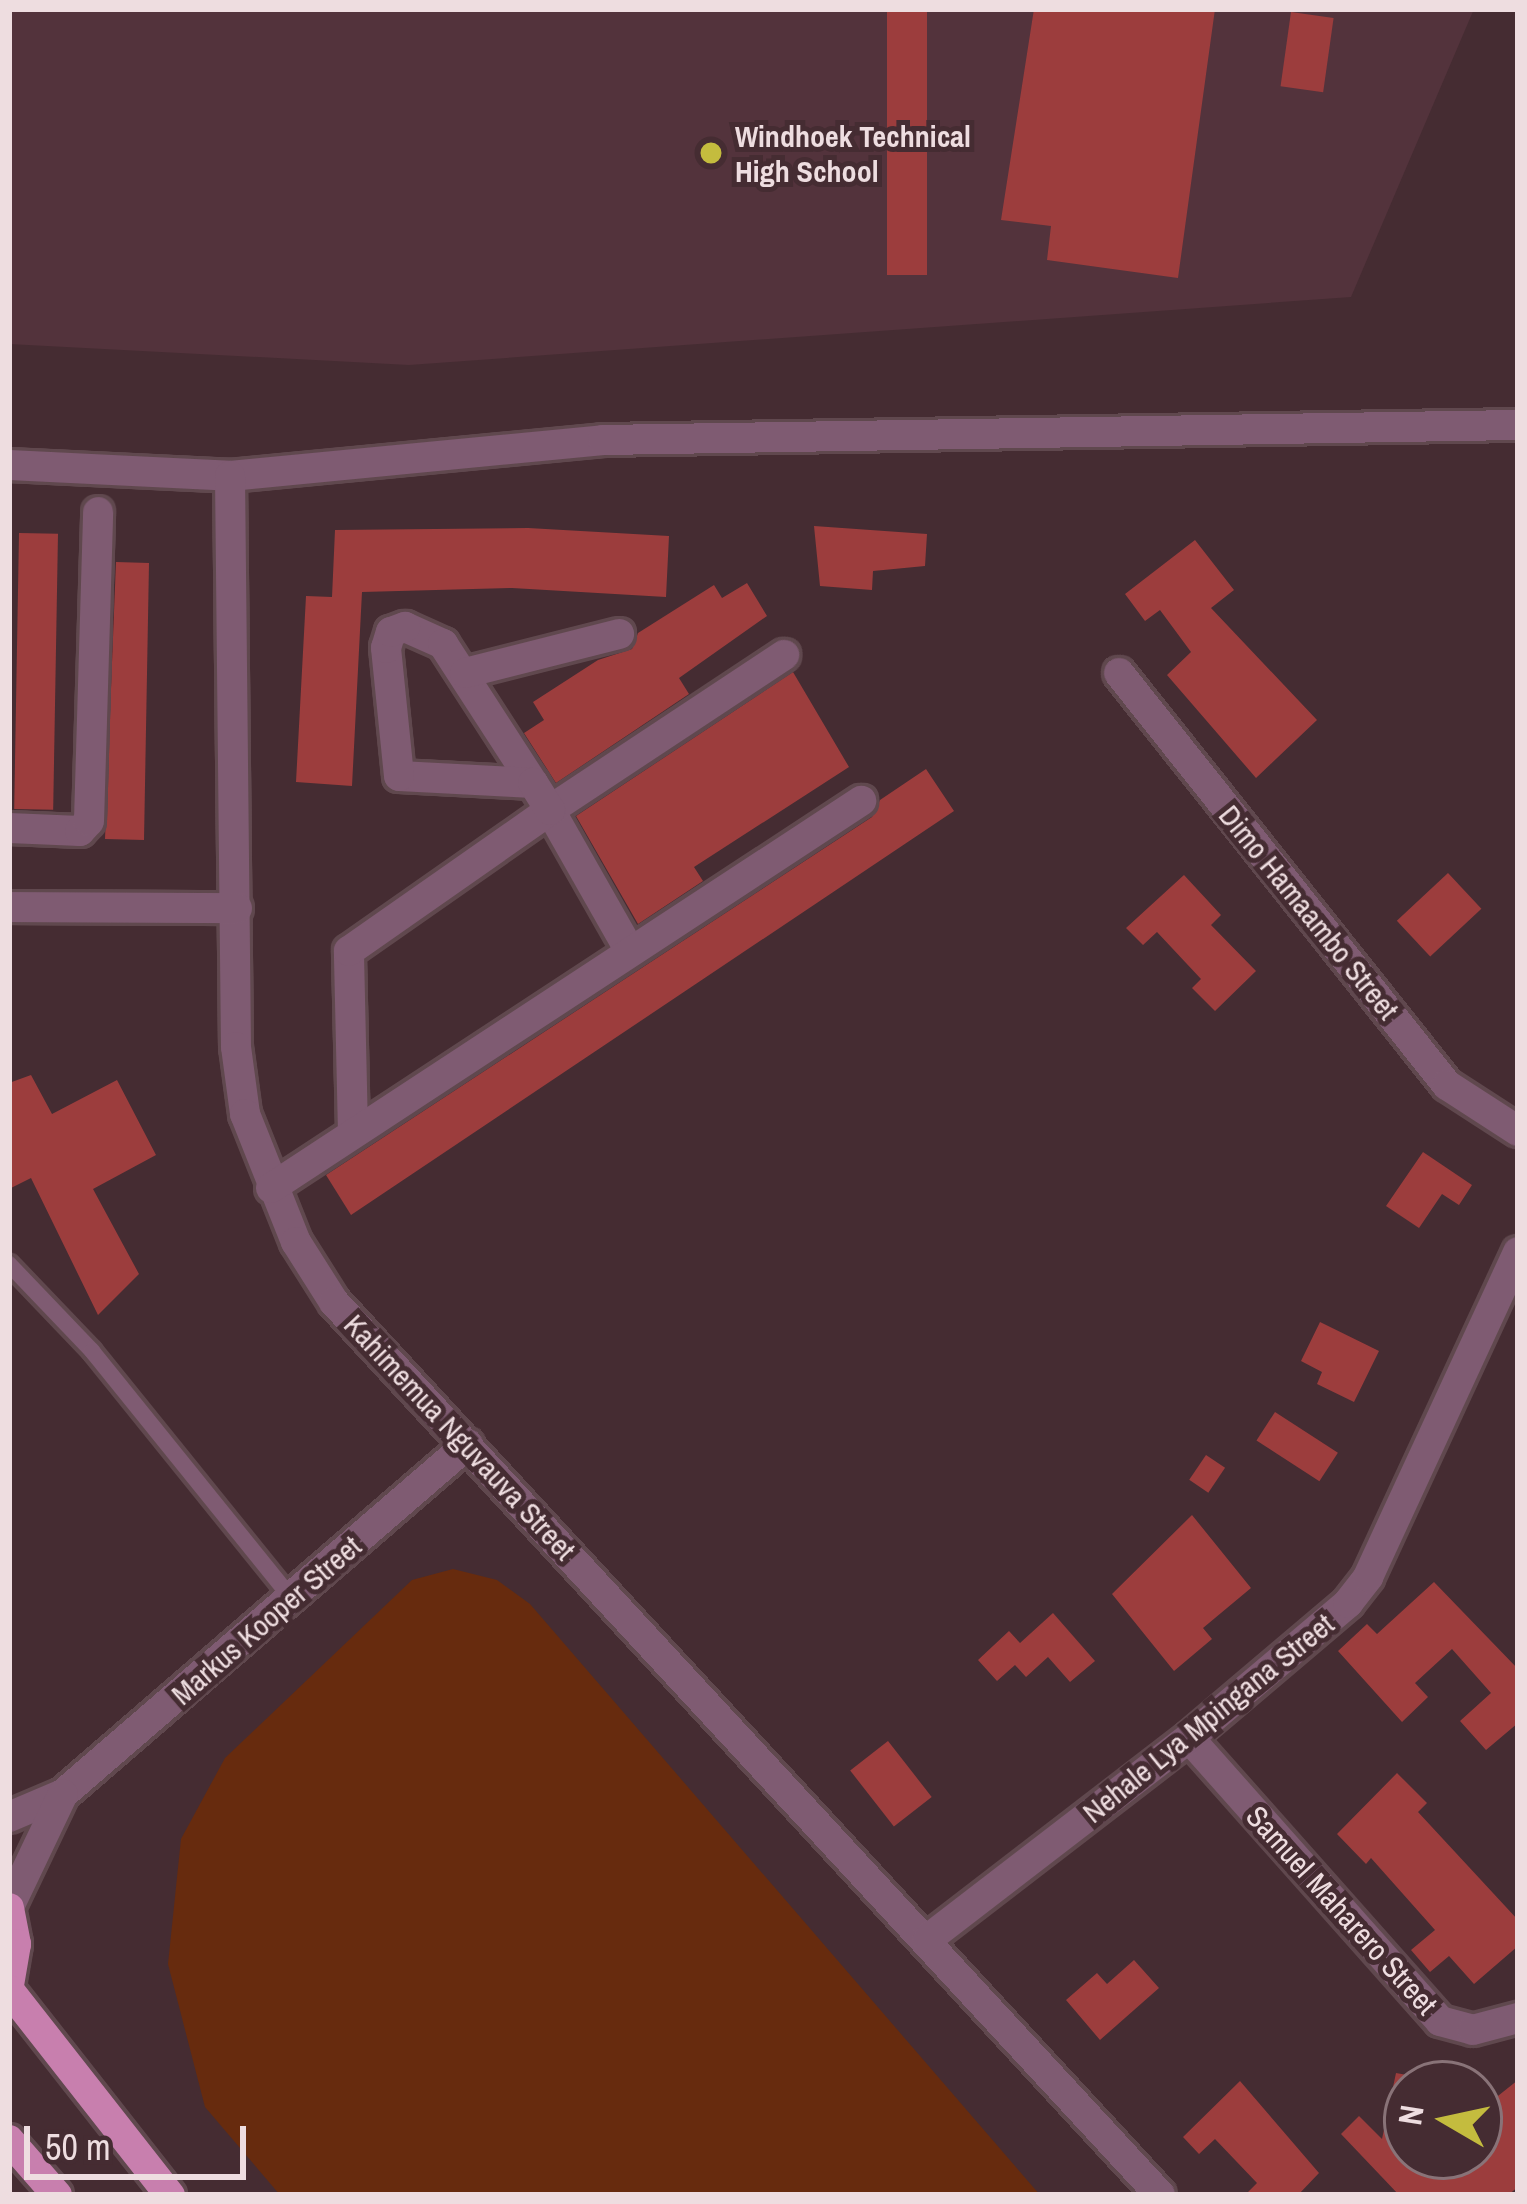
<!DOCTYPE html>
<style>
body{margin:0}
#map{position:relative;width:1527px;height:2204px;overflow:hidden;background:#452c32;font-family:"Archivo Narrow",sans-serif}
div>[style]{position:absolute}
.built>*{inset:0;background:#53333c}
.green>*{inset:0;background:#672b0e}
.building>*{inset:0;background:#9c3d3d;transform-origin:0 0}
.roads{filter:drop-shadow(3px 0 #60484e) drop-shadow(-3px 0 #60484e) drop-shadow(0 3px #60484e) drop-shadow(0 -3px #60484e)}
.lane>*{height:16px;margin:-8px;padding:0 8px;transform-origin:8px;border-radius:8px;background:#7f5b72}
.street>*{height:30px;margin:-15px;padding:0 15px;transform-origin:15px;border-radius:15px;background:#7f5b72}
.primary>*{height:30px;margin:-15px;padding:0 15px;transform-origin:15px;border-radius:15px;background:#c87fae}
.dots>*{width:33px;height:33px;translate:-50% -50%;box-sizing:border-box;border:6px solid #452c32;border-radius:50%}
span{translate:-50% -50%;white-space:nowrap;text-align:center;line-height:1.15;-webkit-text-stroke:10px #452c32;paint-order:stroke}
.poi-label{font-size:30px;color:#eedde0;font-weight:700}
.left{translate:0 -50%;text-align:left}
.street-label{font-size:30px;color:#eedde0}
.frame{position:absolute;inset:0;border:12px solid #eedde0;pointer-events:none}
.north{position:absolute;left:1383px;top:2060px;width:120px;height:120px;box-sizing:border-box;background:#452c32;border:3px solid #897378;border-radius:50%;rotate:279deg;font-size:33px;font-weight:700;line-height:48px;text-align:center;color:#eedde0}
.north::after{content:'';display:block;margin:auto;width:42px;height:54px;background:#c4bc3e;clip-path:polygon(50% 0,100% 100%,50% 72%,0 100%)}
.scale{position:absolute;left:24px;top:2126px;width:222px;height:54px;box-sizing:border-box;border:6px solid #eedde0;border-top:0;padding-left:15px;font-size:36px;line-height:42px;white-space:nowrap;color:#eedde0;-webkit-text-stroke:9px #452c32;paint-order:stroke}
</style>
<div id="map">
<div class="built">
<i style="clip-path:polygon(9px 9px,1474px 9px,1351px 297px,409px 365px,9px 344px)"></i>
</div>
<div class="green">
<i style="clip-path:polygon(453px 1569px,497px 1580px,530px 1604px,1040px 2195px,280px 2195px,205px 2107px,168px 1964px,181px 1839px,225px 1758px,412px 1580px)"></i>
</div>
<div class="building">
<i style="left:887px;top:9px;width:40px;height:266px"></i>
<i style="clip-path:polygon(1034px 9px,1215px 9px,1178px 278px,1047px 260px,1051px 226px,1001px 220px)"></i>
<i style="left:1291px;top:12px;width:43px;height:75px;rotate:8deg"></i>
<i style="clip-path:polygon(814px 526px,927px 534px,925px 566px,873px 571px,872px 590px,820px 586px)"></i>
<i style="clip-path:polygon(528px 528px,669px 536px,666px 597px,512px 588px,362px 592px,352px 786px,296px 782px,306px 596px,332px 597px,335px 530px)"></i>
<i style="left:19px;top:533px;width:39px;height:276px;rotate:1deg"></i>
<i style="clip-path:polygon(1195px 540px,1234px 590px,1211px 608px,1317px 720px,1256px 778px,1167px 675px,1191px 652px,1160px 610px,1145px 621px,1125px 594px)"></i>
<i style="clip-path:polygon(116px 562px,149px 563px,144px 840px,105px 839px)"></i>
<i style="clip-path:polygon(747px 583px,767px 616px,679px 678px,689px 694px,556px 783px,524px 733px,544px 720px,533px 702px,598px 660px,632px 649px,638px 633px,714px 585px,722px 598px)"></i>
<i style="clip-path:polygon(793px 672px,849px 767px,694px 867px,703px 881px,638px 924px,576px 816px)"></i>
<i style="clip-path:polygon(926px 769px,954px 811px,351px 1215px,326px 1175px,872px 817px,880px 800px)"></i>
<i style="left:1448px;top:873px;width:49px;height:70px;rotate:47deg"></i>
<i style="clip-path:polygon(1184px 875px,1221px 915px,1211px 925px,1256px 971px,1215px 1011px,1192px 988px,1201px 979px,1157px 932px,1143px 945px,1126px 928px)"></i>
<i style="clip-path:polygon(31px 1075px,52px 1114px,117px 1080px,156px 1155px,93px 1189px,139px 1274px,98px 1315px,31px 1178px,9px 1189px,9px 1083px)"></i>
<i style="clip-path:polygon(1423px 1152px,1472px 1185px,1459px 1205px,1442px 1194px,1419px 1228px,1386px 1206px)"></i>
<i style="clip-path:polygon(1320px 1322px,1379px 1351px,1354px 1402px,1317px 1384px,1322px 1372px,1301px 1361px)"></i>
<i style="left:1275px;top:1412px;width:75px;height:34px;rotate:33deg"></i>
<i style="left:1206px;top:1455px;width:23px;height:30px;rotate:34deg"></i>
<i style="clip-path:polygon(1192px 1515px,1251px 1588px,1203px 1628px,1212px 1639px,1174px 1671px,1112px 1594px)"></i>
<i style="clip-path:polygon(1434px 1582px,1518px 1669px,1518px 1723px,1486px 1750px,1460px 1721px,1491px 1693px,1452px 1649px,1415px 1683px,1428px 1697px,1402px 1722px,1338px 1651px,1367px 1624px,1377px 1634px)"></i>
<i style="clip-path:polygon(1053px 1613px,1095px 1661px,1070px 1682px,1048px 1657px,1026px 1677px,1015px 1665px,997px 1681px,978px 1660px,1009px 1631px,1020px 1643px)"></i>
<i style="left:888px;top:1741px;width:71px;height:48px;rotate:52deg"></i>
<i style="clip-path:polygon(1397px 1773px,1427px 1803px,1418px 1812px,1518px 1920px,1518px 1946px,1474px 1984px,1449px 1956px,1430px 1972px,1411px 1950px,1435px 1930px,1371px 1858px,1366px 1864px,1337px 1834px)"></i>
<i style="clip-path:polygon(1134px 1960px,1159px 1988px,1100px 2040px,1066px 2000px,1097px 1973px,1107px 1984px)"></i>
<i style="clip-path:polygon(1396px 2073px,1407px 2075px,1407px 2156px,1479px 2156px,1479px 2111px,1518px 2080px,1518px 2187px,1508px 2195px,1399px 2195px,1341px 2134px,1359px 2116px,1382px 2139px)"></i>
<i style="clip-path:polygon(1240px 2081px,1319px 2173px,1298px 2195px,1245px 2195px,1257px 2183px,1215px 2139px,1199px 2154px,1183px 2137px)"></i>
</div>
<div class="roads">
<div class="lane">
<i style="left:9px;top:1264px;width:120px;rotate:46.3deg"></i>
<i style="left:92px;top:1351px;width:319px;rotate:51.1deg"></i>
</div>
<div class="street">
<i style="left:9px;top:465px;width:221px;rotate:2.8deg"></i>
<i style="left:230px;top:476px;width:375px;rotate:-5.5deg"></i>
<i style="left:603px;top:440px;width:915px;rotate:-0.94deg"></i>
<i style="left:230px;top:476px;width:571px;rotate:89.4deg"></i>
<i style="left:236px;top:1047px;width:68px;rotate:82.3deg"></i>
<i style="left:245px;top:1114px;width:138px;rotate:68.3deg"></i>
<i style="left:296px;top:1242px;width:71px;rotate:57.7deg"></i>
<i style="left:334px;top:1302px;width:1216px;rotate:47.23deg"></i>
<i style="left:405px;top:627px;width:42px;rotate:24.1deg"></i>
<i style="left:443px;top:644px;width:166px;rotate:57.1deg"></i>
<i style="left:533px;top:783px;width:134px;rotate:-177deg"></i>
<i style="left:399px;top:776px;width:129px;rotate:-95.8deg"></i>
<i style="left:386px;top:648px;width:17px;rotate:-73deg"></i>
<i style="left:391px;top:632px;width:15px;rotate:-20deg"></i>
<i style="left:465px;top:673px;width:159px;rotate:-14.2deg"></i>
<i style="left:1119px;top:673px;width:527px;rotate:51.48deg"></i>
<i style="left:1447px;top:1085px;width:85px;rotate:32.9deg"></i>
<i style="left:9px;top:828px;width:71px;rotate:2.4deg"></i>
<i style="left:80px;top:831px;width:13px;rotate:-48deg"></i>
<i style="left:89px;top:821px;width:309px;rotate:-88.3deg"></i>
<i style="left:9px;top:907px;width:228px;rotate:0.3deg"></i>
<i style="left:630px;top:951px;width:162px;rotate:-119.6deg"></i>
<i style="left:550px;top:810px;width:281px;rotate:-33.5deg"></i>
<i style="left:353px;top:1132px;width:181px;rotate:-91.3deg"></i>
<i style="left:349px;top:951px;width:246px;rotate:-35deg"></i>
<i style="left:550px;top:810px;width:32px;rotate:-122deg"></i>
<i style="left:271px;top:1188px;width:706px;rotate:-33.26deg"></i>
<i style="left:1189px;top:1738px;width:378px;rotate:48.4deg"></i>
<i style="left:1440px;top:2021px;width:34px;rotate:15deg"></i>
<i style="left:1473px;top:2030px;width:47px;rotate:-14.9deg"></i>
<i style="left:9px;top:1817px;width:59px;rotate:-23.1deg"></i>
<i style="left:63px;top:1794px;width:535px;rotate:-40.83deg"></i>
<i style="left:9px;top:1907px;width:125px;rotate:-64.5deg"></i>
<i style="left:928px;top:1939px;width:329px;rotate:-37.6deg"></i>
<i style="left:1189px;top:1738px;width:209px;rotate:-40.3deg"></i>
<i style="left:1348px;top:1603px;width:33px;rotate:-52deg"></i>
<i style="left:1368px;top:1577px;width:358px;rotate:-65.2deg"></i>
</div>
<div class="primary">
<i style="left:9px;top:1908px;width:37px;rotate:79deg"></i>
<i style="left:16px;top:1944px;width:42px;rotate:99.7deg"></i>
<i style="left:9px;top:1990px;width:261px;rotate:51.9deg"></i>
<i style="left:9px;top:2140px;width:73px;rotate:48.9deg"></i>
</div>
</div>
<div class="dots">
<i style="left:711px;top:153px;background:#c4bc3e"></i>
</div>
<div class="poi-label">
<span class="left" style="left:735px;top:153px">Windhoek Technical<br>High School</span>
</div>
<div class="street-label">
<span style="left:1309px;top:912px;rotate:51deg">Dimo Hamaambo Street</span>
<span style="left:460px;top:1437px;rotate:47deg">Kahimemua Nguvauva Street</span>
<span style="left:266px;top:1620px;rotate:-41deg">Markus Kooper Street</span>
<span style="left:1208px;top:1718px;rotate:-39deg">Nehale Lya Mpingana Street</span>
<span style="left:1342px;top:1910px;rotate:48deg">Samuel Maharero Street</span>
</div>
<div class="frame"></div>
<div class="north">N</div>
<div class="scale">50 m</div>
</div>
